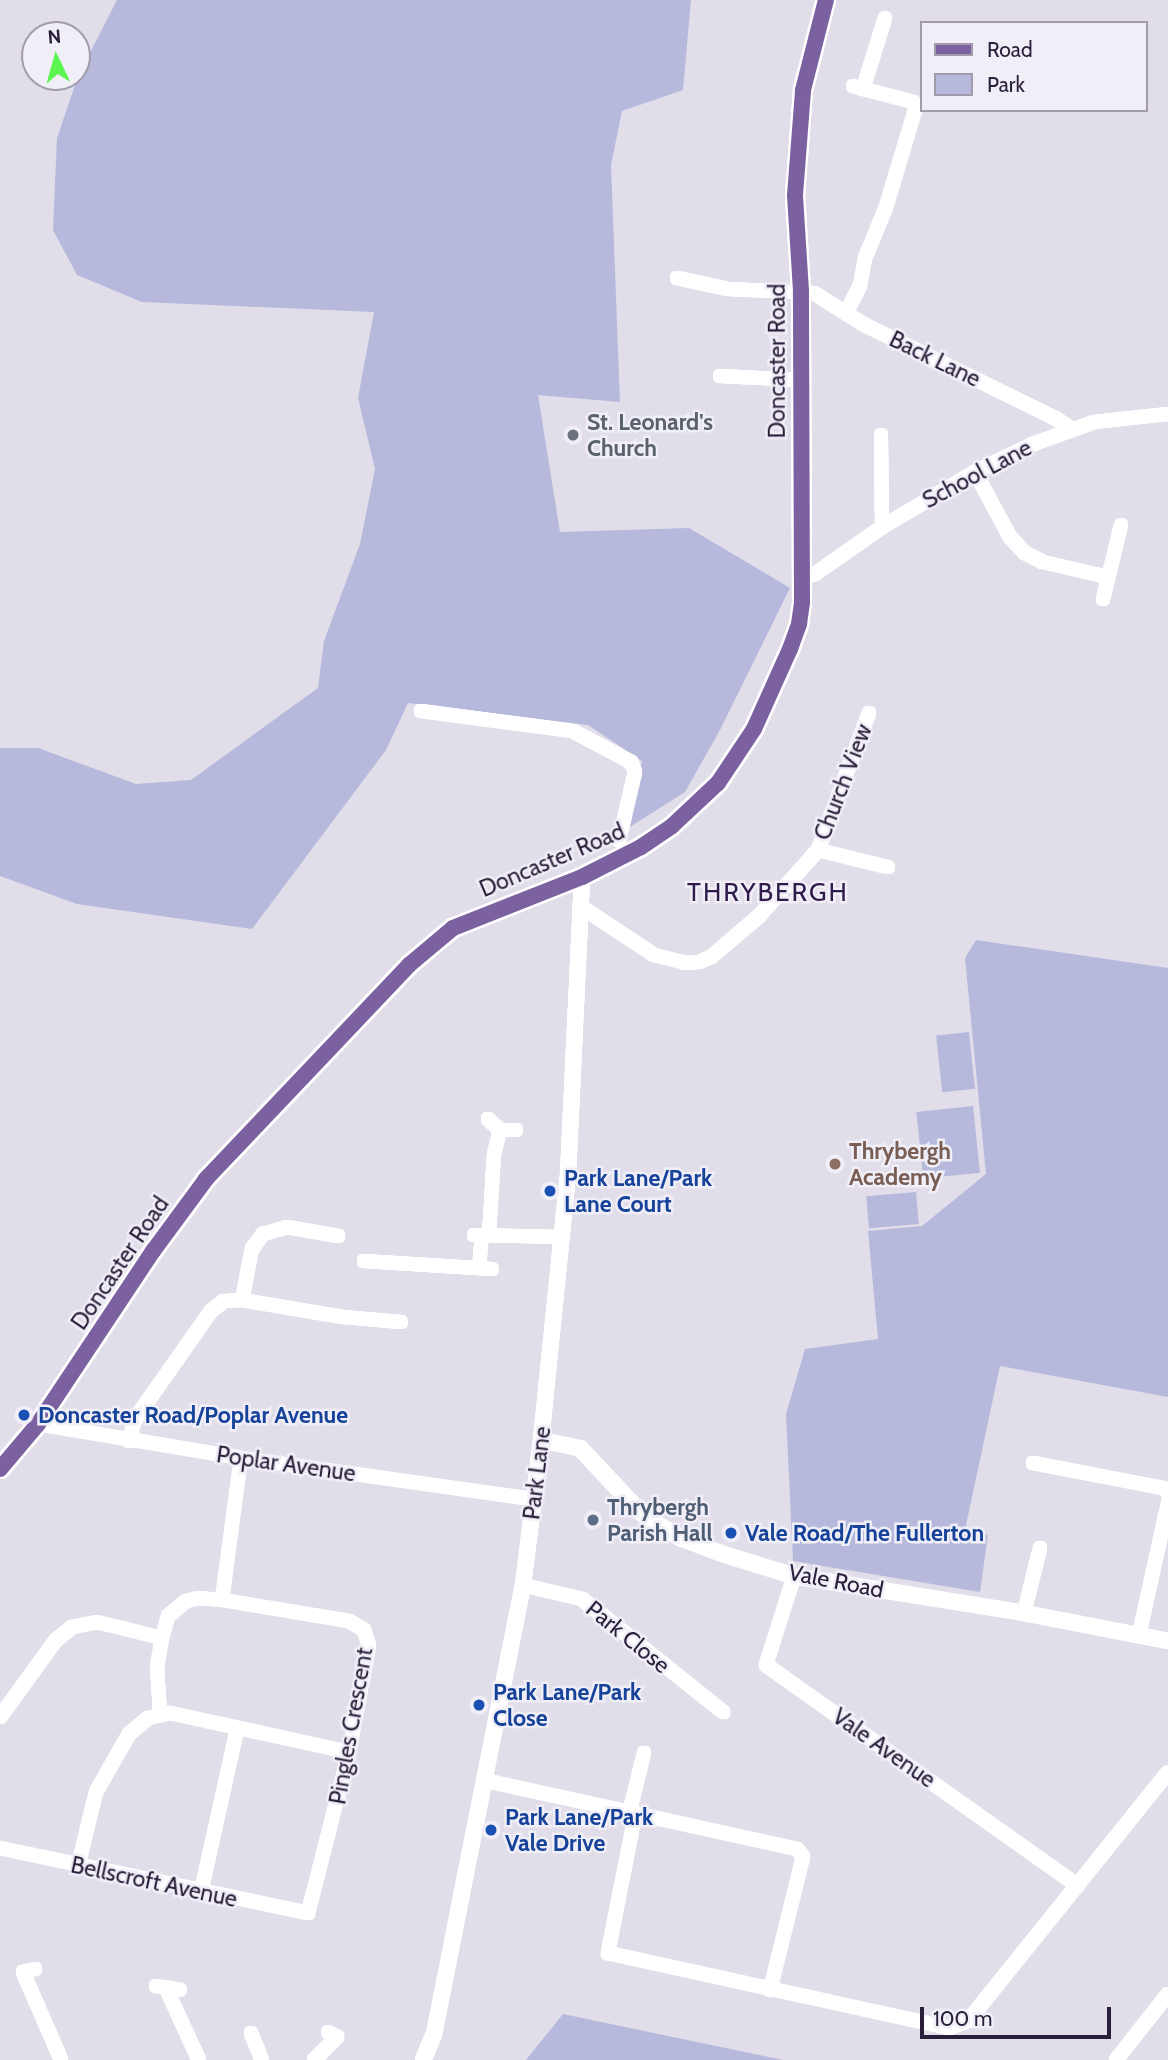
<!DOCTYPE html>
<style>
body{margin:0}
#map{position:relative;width:1168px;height:2060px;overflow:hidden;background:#e1deea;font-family:Cabin,sans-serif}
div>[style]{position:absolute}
.green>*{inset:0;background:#b6b8dc;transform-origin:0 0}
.roads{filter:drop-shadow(2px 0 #fff) drop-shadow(-2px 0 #fff) drop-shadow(0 2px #fff) drop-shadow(0 -2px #fff)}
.minor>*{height:10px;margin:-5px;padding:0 5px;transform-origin:5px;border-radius:5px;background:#fff}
.tertiary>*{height:12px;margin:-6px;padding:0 6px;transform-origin:6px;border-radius:6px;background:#fff}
.primary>*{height:16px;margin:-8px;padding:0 8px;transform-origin:8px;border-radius:8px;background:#7c61a1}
.dots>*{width:19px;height:19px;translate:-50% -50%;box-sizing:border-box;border:4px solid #f0eef7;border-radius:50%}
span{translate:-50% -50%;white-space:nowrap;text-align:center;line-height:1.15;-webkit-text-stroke:5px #f0eef7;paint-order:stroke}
.street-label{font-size:23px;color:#2a1f3a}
.worship-label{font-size:23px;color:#5b616d;font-weight:700}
.left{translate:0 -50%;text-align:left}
.education-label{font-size:23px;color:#785e54;font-weight:700}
.transit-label{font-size:23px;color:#164399;font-weight:700}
.service-label{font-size:23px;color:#4e5e75;font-weight:700}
.quarter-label{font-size:26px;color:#301b4c;letter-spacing:2px}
.legend{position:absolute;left:920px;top:21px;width:228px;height:91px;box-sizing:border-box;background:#f0eef7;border:2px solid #a19bab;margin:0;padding:9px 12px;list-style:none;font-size:21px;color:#2a1f3a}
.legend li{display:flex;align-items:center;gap:14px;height:35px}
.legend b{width:35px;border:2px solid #a19bab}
.north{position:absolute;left:21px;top:21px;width:70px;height:70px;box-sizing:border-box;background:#f0eef7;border:2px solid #a19bab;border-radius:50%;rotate:355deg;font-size:19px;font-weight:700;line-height:28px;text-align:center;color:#2a1f3a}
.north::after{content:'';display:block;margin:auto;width:24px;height:32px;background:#5df650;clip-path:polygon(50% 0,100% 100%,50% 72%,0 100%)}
.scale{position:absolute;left:920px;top:2007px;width:191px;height:32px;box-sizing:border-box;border:4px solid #2a1f3a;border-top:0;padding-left:9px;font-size:21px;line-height:24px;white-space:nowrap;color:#2a1f3a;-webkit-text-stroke:5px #f0eef7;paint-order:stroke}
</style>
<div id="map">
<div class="green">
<i style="clip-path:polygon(117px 0,691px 0,683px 90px,622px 111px,611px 165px,620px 402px,538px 395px,560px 532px,689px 528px,790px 588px,720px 730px,685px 792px,630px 827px,642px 761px,588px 725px,408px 703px,386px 750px,252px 929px,77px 904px,0 876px,0 748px,38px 748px,136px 784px,191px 780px,318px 688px,324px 641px,360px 544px,375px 469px,358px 398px,374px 312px,142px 302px,77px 275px,53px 230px,57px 138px,78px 76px)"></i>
<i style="clip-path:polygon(976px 940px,1168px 968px,1168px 1397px,1000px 1366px,965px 1530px,988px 1535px,980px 1592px,793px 1561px,786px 1414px,805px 1349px,878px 1339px,868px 1231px,922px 1226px,986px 1174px,965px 958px)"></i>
<i style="left:969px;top:1032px;width:57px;height:33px;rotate:84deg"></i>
<i style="left:973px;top:1106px;width:67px;height:57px;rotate:84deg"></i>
<i style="left:916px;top:1192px;width:32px;height:50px;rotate:85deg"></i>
<i style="clip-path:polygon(563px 2014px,783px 2060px,526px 2060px)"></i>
</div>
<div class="roads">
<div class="minor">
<i style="left:863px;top:89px;width:74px;rotate:-72.8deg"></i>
<i style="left:677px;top:278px;width:52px;rotate:12.2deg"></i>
<i style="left:728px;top:289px;width:86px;rotate:2.7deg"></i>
<i style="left:814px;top:293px;width:58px;rotate:32.3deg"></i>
<i style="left:863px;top:324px;width:214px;rotate:26.1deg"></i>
<i style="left:1055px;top:418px;width:18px;rotate:34deg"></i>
<i style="left:846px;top:313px;width:30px;rotate:-63deg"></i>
<i style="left:860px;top:286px;width:28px;rotate:-80deg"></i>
<i style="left:865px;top:258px;width:55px;rotate:-67.6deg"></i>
<i style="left:886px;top:207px;width:104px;rotate:-73.3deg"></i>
<i style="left:916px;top:107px;width:6px;rotate:-121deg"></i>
<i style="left:913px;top:102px;width:62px;rotate:-165.1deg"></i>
<i style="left:720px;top:376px;width:80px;rotate:2.9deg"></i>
<i style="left:881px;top:435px;width:92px;rotate:89.4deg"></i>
<i style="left:975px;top:472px;width:74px;rotate:61.7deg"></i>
<i style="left:1010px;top:537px;width:22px;rotate:47deg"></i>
<i style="left:1025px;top:553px;width:20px;rotate:27deg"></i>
<i style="left:1043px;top:562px;width:67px;rotate:13deg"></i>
<i style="left:803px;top:577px;width:12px;rotate:-14deg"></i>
<i style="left:815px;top:574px;width:82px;rotate:-35deg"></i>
<i style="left:882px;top:527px;width:108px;rotate:-30.6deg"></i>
<i style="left:975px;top:472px;width:64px;rotate:-25.8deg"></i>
<i style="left:1033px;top:444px;width:65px;rotate:-19.8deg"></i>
<i style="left:1094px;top:422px;width:74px;rotate:-6.2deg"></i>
<i style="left:1103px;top:599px;width:76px;rotate:-76.3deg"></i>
<i style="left:421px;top:711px;width:153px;rotate:7.5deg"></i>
<i style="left:573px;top:731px;width:66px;rotate:28.1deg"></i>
<i style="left:631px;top:762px;width:11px;rotate:68deg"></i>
<i style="left:635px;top:772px;width:70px;rotate:103.2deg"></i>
<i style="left:818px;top:850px;width:146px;rotate:-69.6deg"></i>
<i style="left:583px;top:908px;width:85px;rotate:33.5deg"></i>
<i style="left:654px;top:955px;width:32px;rotate:14deg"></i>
<i style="left:685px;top:963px;width:14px;rotate:-4deg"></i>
<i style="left:699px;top:962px;width:13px;rotate:-23deg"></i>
<i style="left:711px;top:957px;width:63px;rotate:-40.5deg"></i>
<i style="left:759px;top:916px;width:89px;rotate:-48.2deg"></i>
<i style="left:818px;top:850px;width:72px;rotate:13.7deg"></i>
<i style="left:488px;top:1119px;width:16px;rotate:43deg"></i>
<i style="left:500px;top:1130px;width:16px"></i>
<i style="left:474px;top:1235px;width:88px;rotate:1.3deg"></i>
<i style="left:489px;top:1235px;width:81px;rotate:-86.5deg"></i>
<i style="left:494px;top:1154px;width:25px;rotate:-76deg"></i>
<i style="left:364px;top:1261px;width:128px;rotate:3.6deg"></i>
<i style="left:479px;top:1268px;width:33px;rotate:-85deg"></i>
<i style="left:242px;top:1300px;width:52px;rotate:-78.9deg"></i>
<i style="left:252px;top:1249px;width:19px;rotate:-54deg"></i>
<i style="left:263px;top:1234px;width:25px;rotate:-16deg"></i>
<i style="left:287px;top:1227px;width:52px;rotate:10deg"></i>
<i style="left:38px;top:1424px;width:206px;rotate:9.5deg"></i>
<i style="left:241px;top:1458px;width:296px;rotate:8deg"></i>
<i style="left:129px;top:1441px;width:20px;rotate:-75deg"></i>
<i style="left:134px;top:1422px;width:12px;rotate:-59deg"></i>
<i style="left:140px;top:1412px;width:123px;rotate:-54.9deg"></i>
<i style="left:211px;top:1311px;width:16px;rotate:-38deg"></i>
<i style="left:224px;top:1301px;width:18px;rotate:-3deg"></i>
<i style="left:242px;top:1300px;width:102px;rotate:9.6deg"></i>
<i style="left:343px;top:1317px;width:58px;rotate:4.9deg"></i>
<i style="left:1033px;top:1463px;width:132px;rotate:10.9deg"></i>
<i style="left:1163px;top:1488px;width:6px;rotate:39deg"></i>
<i style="left:794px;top:1576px;width:93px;rotate:107.5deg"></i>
<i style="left:766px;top:1665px;width:382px;rotate:35.3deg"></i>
<i style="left:523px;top:1585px;width:61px;rotate:13.3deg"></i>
<i style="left:582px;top:1599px;width:181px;rotate:38.7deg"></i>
<i style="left:222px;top:1600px;width:143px;rotate:-82.4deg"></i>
<i style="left:1024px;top:1613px;width:67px;rotate:-76.2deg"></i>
<i style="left:1139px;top:1635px;width:135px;rotate:-77.6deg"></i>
<i style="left:0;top:1717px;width:95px;rotate:-54deg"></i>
<i style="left:56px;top:1640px;width:21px;rotate:-39deg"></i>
<i style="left:72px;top:1627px;width:25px;rotate:-11deg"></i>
<i style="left:97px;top:1622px;width:67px;rotate:13.8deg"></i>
<i style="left:483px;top:1780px;width:321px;rotate:12.4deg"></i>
<i style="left:797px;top:1849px;width:10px;rotate:53deg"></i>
<i style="left:803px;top:1857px;width:137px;rotate:103.9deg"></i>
<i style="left:629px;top:1814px;width:63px;rotate:-76.2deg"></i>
<i style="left:635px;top:1815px;width:141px;rotate:101.1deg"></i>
<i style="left:608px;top:1953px;width:349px;rotate:12.4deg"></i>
<i style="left:949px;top:2028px;width:20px;rotate:-20deg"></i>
<i style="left:968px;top:2021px;width:319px;rotate:-51.2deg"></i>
<i style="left:0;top:1848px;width:315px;rotate:11.9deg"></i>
<i style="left:308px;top:1913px;width:166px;rotate:-75.7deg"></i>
<i style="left:349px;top:1752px;width:108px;rotate:-79.3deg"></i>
<i style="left:369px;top:1646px;width:17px;rotate:-107deg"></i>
<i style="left:364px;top:1630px;width:17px;rotate:-149deg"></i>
<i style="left:349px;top:1621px;width:129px;rotate:-170.6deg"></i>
<i style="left:222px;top:1600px;width:24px;rotate:-175deg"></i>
<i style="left:198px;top:1598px;width:12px;rotate:166deg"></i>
<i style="left:186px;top:1601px;width:23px;rotate:140deg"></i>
<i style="left:168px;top:1616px;width:23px;rotate:105deg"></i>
<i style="left:162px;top:1638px;width:28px;rotate:100deg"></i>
<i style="left:157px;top:1666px;width:48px;rotate:86.4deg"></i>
<i style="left:78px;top:1866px;width:76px;rotate:-76.3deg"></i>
<i style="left:96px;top:1792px;width:67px;rotate:-60.4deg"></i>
<i style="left:129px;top:1734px;width:25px;rotate:-40deg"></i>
<i style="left:148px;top:1718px;width:23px;rotate:-13deg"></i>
<i style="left:170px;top:1713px;width:183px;rotate:12.3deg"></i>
<i style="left:201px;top:1892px;width:167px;rotate:-77.5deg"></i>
<i style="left:35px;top:1969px;width:12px;rotate:166deg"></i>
<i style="left:23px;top:1972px;width:96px;rotate:66.6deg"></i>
<i style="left:156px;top:1986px;width:24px;rotate:9deg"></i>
<i style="left:166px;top:1988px;width:79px;rotate:65.4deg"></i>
<i style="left:251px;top:2033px;width:29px;rotate:68deg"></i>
<i style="left:314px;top:2060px;width:33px;rotate:-45deg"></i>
<i style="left:337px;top:2037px;width:10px;rotate:-151deg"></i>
<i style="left:1116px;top:2060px;width:84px;rotate:-51.8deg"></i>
</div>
<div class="tertiary">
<i style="left:541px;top:1440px;width:40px;rotate:12deg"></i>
<i style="left:580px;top:1448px;width:85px;rotate:46.9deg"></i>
<i style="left:638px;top:1510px;width:19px;rotate:39deg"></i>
<i style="left:653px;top:1522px;width:34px;rotate:30deg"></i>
<i style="left:683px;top:1539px;width:46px;rotate:20.4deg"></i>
<i style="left:726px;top:1555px;width:71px;rotate:17.2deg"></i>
<i style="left:794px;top:1576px;width:233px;rotate:9.1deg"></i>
<i style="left:1024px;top:1613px;width:147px;rotate:11deg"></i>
<i style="left:423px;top:2060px;width:28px;rotate:-67deg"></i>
<i style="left:434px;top:2034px;width:458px;rotate:-78.8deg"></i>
<i style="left:523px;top:1585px;width:146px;rotate:-82.9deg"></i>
<i style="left:541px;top:1440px;width:266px;rotate:-84.2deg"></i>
<i style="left:568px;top:1175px;width:298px;rotate:-87.3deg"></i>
</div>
<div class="primary">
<i style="left:0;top:1469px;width:59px;rotate:-49.8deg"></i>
<i style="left:38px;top:1424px;width:208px;rotate:-56.4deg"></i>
<i style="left:153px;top:1251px;width:89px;rotate:-53.6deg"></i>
<i style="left:206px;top:1179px;width:295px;rotate:-46.5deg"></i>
<i style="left:409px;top:965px;width:57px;rotate:-40.1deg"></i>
<i style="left:453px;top:928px;width:139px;rotate:-21.6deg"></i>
<i style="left:582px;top:877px;width:66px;rotate:-27deg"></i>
<i style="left:641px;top:847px;width:37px;rotate:-34deg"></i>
<i style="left:672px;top:826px;width:63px;rotate:-43.1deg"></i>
<i style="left:718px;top:783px;width:65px;rotate:-56.3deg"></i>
<i style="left:754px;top:729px;width:88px;rotate:-65.8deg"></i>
<i style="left:790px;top:649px;width:27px;rotate:-70deg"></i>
<i style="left:799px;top:624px;width:22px;rotate:-82deg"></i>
<i style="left:802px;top:602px;width:311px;rotate:-90.2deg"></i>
<i style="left:801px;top:291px;width:96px;rotate:-93.6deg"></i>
<i style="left:795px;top:195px;width:105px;rotate:-85.6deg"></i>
<i style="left:803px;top:90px;width:93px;rotate:-75.7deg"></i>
</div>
</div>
<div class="dots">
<i style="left:573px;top:435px;background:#6b7280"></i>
<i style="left:835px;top:1164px;background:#8d6e63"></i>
<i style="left:550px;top:1191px;background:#1a4fb4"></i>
<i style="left:24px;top:1415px;background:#1a4fb4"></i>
<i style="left:593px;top:1520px;background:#5c6f8a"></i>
<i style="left:731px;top:1533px;background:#1a4fb4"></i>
<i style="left:479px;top:1705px;background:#1a4fb4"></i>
<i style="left:491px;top:1830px;background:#1a4fb4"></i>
</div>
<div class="street-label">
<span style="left:935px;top:359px;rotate:26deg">Back Lane</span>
<span style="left:777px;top:361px;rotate:-90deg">Doncaster Road</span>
<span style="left:977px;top:474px;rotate:-28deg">School Lane</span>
<span style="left:843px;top:782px;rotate:-69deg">Church View</span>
<span style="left:552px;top:860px;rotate:-23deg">Doncaster Road</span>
<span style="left:120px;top:1263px;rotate:-56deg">Doncaster Road</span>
<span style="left:286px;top:1464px;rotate:8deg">Poplar Avenue</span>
<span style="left:537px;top:1473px;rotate:-83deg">Park Lane</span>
<span style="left:836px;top:1581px;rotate:11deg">Vale Road</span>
<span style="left:628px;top:1637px;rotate:39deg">Park Close</span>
<span style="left:351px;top:1726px;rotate:-80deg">Pingles Crescent</span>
<span style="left:884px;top:1748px;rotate:35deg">Vale Avenue</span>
<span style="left:154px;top:1882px;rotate:12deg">Bellscroft Avenue</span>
</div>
<div class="worship-label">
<span class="left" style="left:587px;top:435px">St. Leonard's<br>Church</span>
</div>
<div class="education-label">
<span class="left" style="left:849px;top:1164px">Thrybergh<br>Academy</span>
</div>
<div class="transit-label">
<span class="left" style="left:564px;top:1191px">Park Lane/Park<br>Lane Court</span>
<span class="left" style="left:38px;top:1415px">Doncaster Road/Poplar Avenue</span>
<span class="left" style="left:745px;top:1533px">Vale Road/The Fullerton</span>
<span class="left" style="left:493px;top:1705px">Park Lane/Park<br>Close</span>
<span class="left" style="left:505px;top:1830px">Park Lane/Park<br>Vale Drive</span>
</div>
<div class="service-label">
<span class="left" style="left:607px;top:1520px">Thrybergh<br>Parish Hall</span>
</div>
<div class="quarter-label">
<span style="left:768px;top:893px">THRYBERGH</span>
</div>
<ul class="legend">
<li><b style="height:9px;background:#7c61a1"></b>Road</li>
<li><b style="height:19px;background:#b6b8dc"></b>Park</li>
</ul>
<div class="north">N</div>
<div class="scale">100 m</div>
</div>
